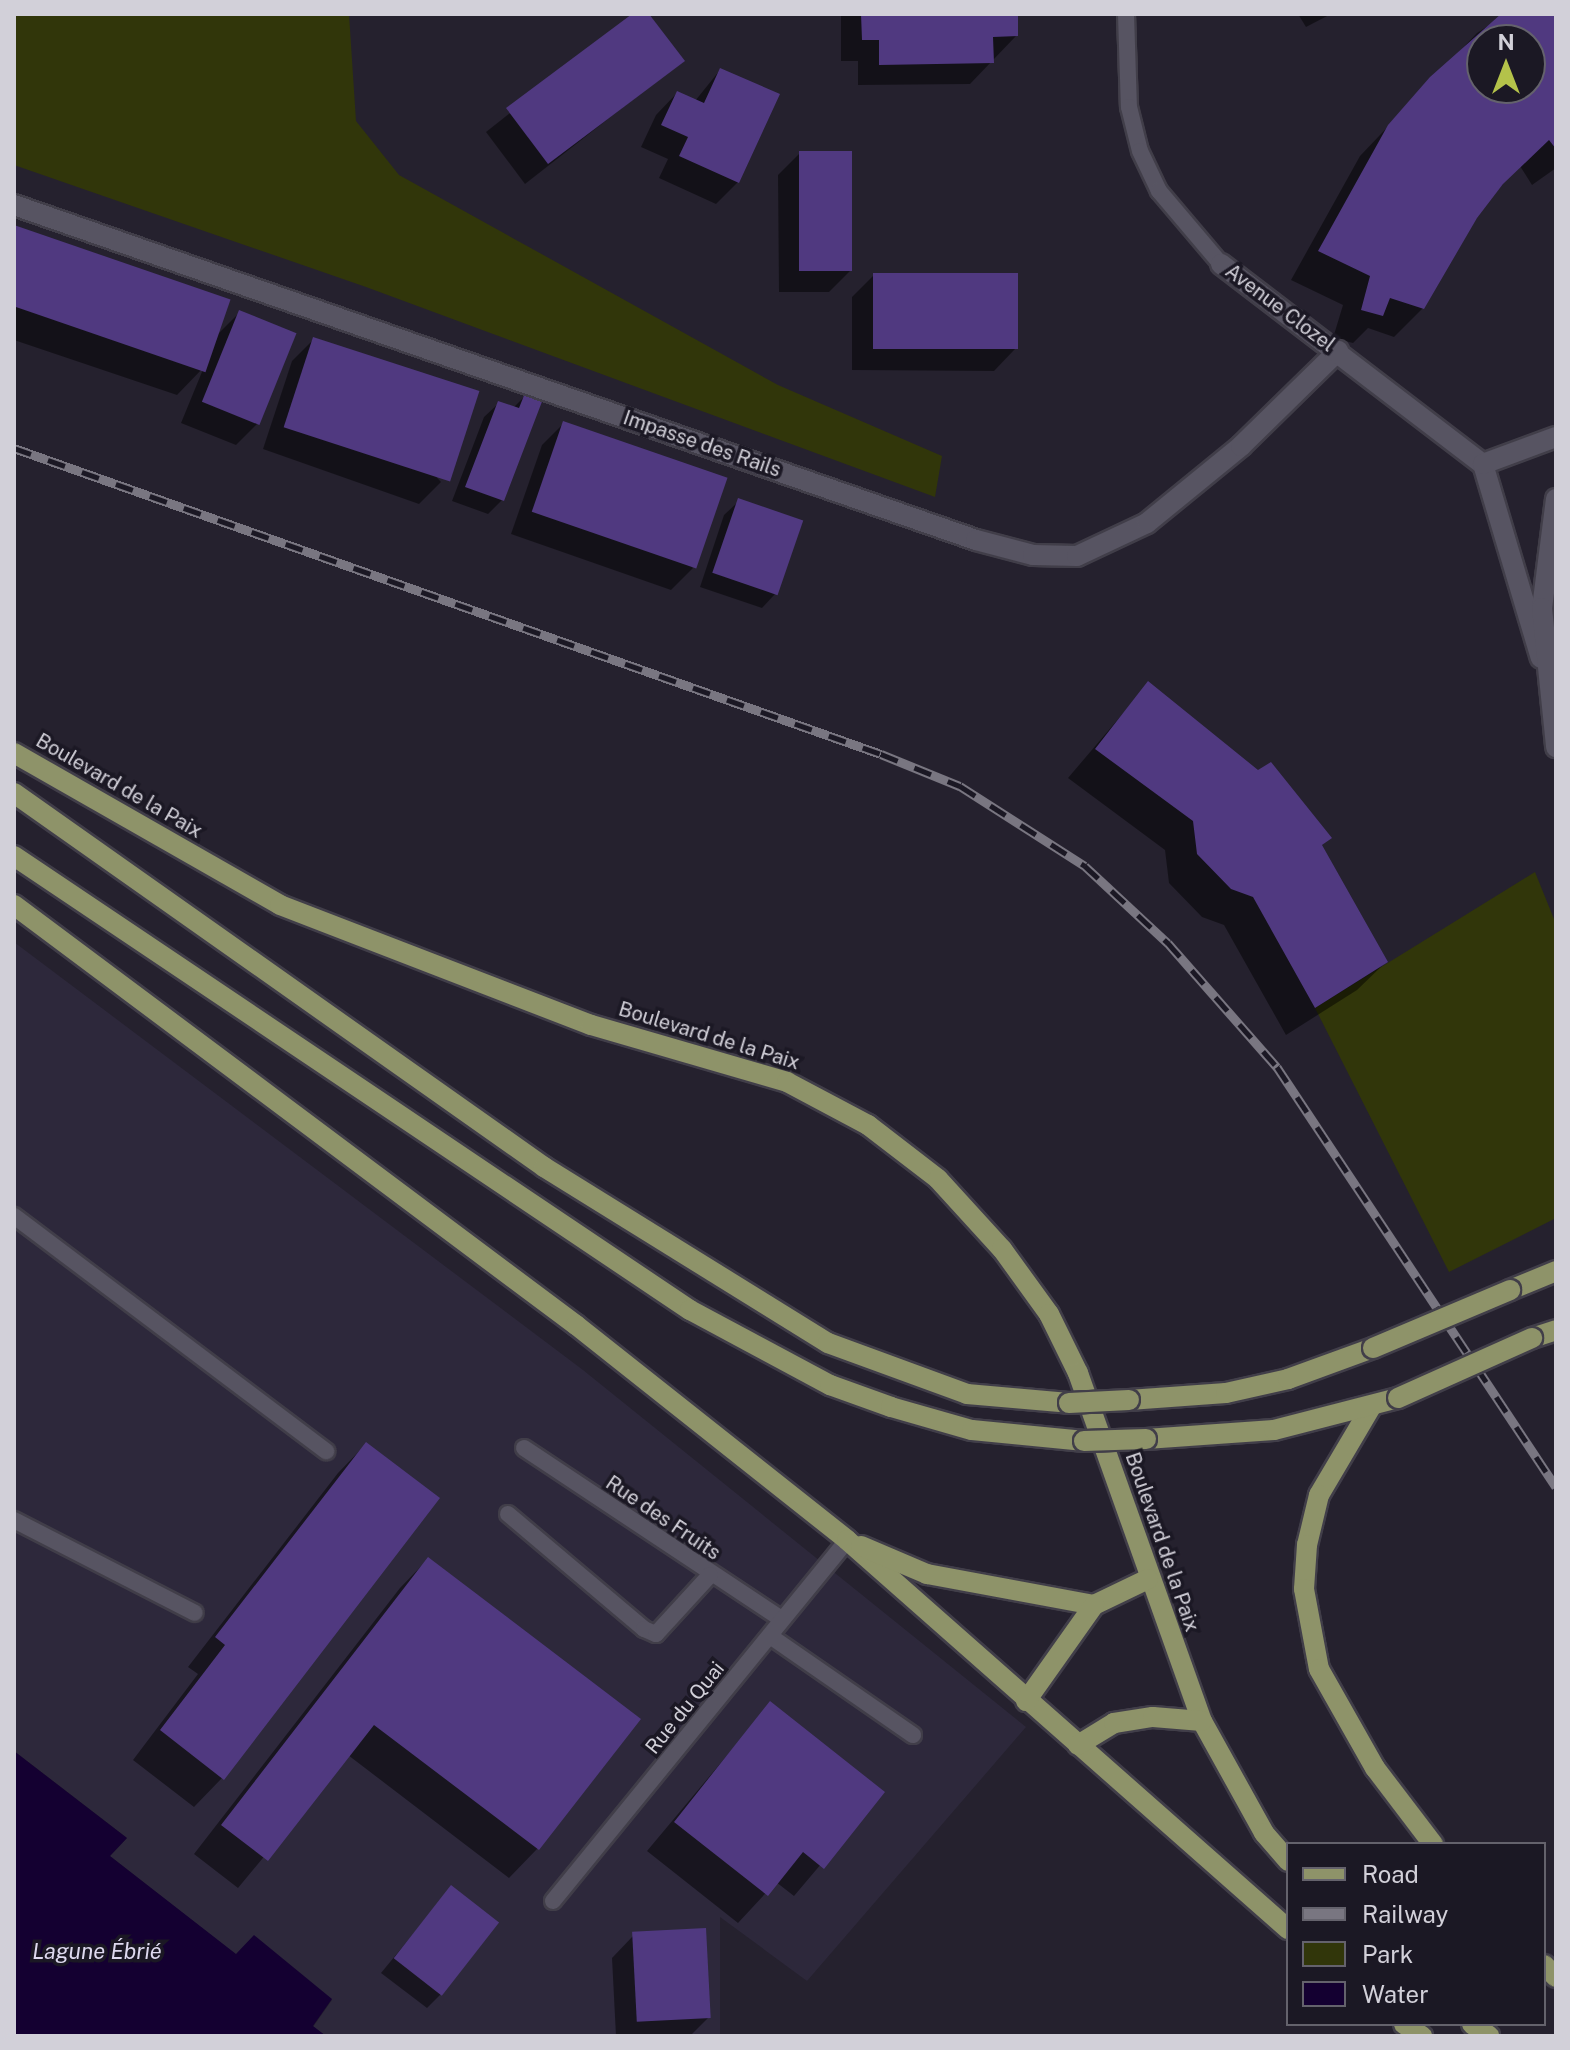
<!DOCTYPE html>
<meta charset="utf-8">
<style>
body{margin:0}
#map{position:relative;width:1570px;height:2050px;overflow:hidden;background:#25212e;font-family:"Public Sans",sans-serif}
div>[style]{position:absolute}
.built>*{inset:0;background:#2d283b}
.green>*{inset:0;background:#31360a}
.water>*{inset:0;background:#140031}
.shadow>*{inset:0;background:#0007}
.building>*{inset:0;background:#503980;transform-origin:0 0}
.roads{filter:drop-shadow(2px 0 #413e49) drop-shadow(-2px 0 #413e49) drop-shadow(0 2px #413e49) drop-shadow(0 -2px #413e49)}
.service>*{height:16px;margin:-8px;padding:0 8px;transform-origin:8px;border-radius:8px;background:#575462}
.minor>*{height:20px;margin:-10px;padding:0 10px;transform-origin:10px;border-radius:10px;background:#575462}
.secondary>*{height:20px;margin:-10px;padding:0 10px;transform-origin:10px;border-radius:10px;background:#575462}
.primary>*{height:20px;margin:-10px;padding:0 10px;transform-origin:10px;border-radius:10px;background:#8e9369}
.rail>*{height:9px;margin-top:-4.5px;transform-origin:0;background:repeating-linear-gradient(90deg,#1b1824 0 18px,#797681 0 36px);box-sizing:border-box;border-block:2px solid #797681}
.bridges{filter:drop-shadow(2px 0 #413e49) drop-shadow(-2px 0 #413e49) drop-shadow(0 2px #413e49) drop-shadow(0 -2px #413e49)}
.primary-bridge>*{height:20px;margin:-10px;padding:0 10px;transform-origin:10px;border-radius:10px;background:#8e9369}
span{translate:-50% -50%;white-space:nowrap;text-align:center;line-height:1.15;-webkit-text-stroke:7px #1b1824;paint-order:stroke}
.street-label{font-size:20px;color:#d2d0d9}
.water-label{font-size:22px;color:#ded9ef;font-style:italic}
.frame{position:absolute;inset:0;border:16px solid #d2d0d9;pointer-events:none}
.legend{position:absolute;left:1286px;top:1842px;width:260px;height:184px;box-sizing:border-box;background:#1b1824;border:2px solid #64626c;margin:0;padding:10px 14px;list-style:none;font-size:24px;color:#d2d0d9}
.legend li{display:flex;align-items:center;gap:16px;height:40px}
.legend b{width:40px;border:2px solid #64626c}
.north{position:absolute;left:1466px;top:24px;width:80px;height:80px;box-sizing:border-box;background:#1b1824;border:2px solid #64626c;border-radius:50%;rotate:0deg;font-size:22px;font-weight:700;line-height:32px;text-align:center;color:#d2d0d9}
.north::after{content:'';display:block;margin:auto;width:28px;height:36px;background:#b4c24a;clip-path:polygon(50% 0,100% 100%,50% 72%,0 100%)}
</style>
<div id="map">
<div class="built">
<i style="clip-path:polygon(14px 942px,583px 1370px,1026px 1727px,807px 1981px,720px 1917px,720px 2036px,326px 2036px,313px 2027px,332px 2000px,254px 1936px,236px 1955px,110px 1856px,127px 1838px,14px 1751px)"></i>
</div>
<div class="green">
<i style="clip-path:polygon(14px 14px,349px 14px,356px 121px,399px 175px,778px 385px,942px 456px,935px 497px,366px 287px,14px 165px)"></i>
<i style="clip-path:polygon(1535px 872px,1556px 924px,1556px 1218px,1449px 1272px,1315px 1008px)"></i>
</div>
<div class="water">
<i style="clip-path:polygon(14px 1751px,127px 1838px,110px 1856px,236px 1954px,254px 1935px,332px 1999px,313px 2026px,326px 2036px,14px 2036px)"></i>
</div>
<div class="shadow">
<i style="clip-path:polygon(636px 14px,646px 14px,682px 61px,525px 184px,486px 132px)"></i>
<i style="clip-path:polygon(1016px 14px,1016px 36px,970px 84px,858px 85px,858px 61px,841px 61px,841px 14px)"></i>
<i style="clip-path:polygon(1298px 14px,1331px 14px,1306px 27px)"></i>
<i style="clip-path:polygon(evenodd,1506px 14px,1556px 14px,1556px 168px,1532px 185px,1520px 166px,1514px 171px,1475px 217px,1423px 308px,1394px 337px,1368px 328px,1353px 343px,1333px 338px,1343px 305px,1291px 280px,1360px 156px,1477px 33px,1506px 14px,1482px 40px,1530px 40px,1530px 88px,1482px 88px,1482px 40px)"></i>
<i style="clip-path:polygon(720px 70px,738px 182px,716px 204px,659px 178px,668px 159px,641px 147px,656px 115px,677px 93px,695px 101px)"></i>
<i style="clip-path:polygon(800px 153px,851px 270px,829px 292px,779px 292px,778px 175px)"></i>
<i style="clip-path:polygon(14px 227px,216px 336px,240px 312px,258px 423px,236px 445px,181px 423px,204px 367px,177px 395px,14px 340px)"></i>
<i style="clip-path:polygon(874px 275px,1015px 349px,994px 371px,852px 370px,852px 297px)"></i>
<i style="clip-path:polygon(313px 340px,441px 482px,419px 504px,263px 449px,292px 361px)"></i>
<i style="clip-path:polygon(526px 395px,502px 500px,488px 514px,452px 501px,484px 417px,499px 403px,513px 408px)"></i>
<i style="clip-path:polygon(564px 423px,693px 568px,671px 590px,511px 534px,542px 445px)"></i>
<i style="clip-path:polygon(739px 501px,776px 593px,762px 608px,700px 587px,724px 515px)"></i>
<i style="clip-path:polygon(1148px 684px,1330px 838px,1321px 846px,1386px 962px,1357px 990px,1286px 1035px,1224px 925px,1202px 917px,1169px 883px,1165px 850px,1068px 778px)"></i>
<i style="clip-path:polygon(366px 1444px,222px 1778px,194px 1807px,133px 1760px,198px 1674px,188px 1667px,338px 1473px)"></i>
<i style="clip-path:polygon(428px 1559px,638px 1719px,537px 1849px,509px 1878px,348px 1755px,238px 1888px,194px 1854px,400px 1588px)"></i>
<i style="clip-path:polygon(770px 1704px,882px 1792px,794px 1896px,776px 1882px,738px 1923px,647px 1851px)"></i>
<i style="clip-path:polygon(451px 1888px,441px 1994px,427px 2008px,381px 1973px)"></i>
<i style="clip-path:polygon(633px 1936px,708px 2018px,690px 2036px,616px 2036px,612px 1958px)"></i>
</div>
<div class="building">
<i style="clip-path:polygon(632px 14px,649px 14px,685px 61px,548px 164px,506px 108px)"></i>
<i style="clip-path:polygon(861px 14px,1018px 14px,1018px 36px,993px 37px,994px 63px,879px 65px,879px 40px,862px 40px)"></i>
<i style="clip-path:polygon(evenodd,1501px 14px,1556px 14px,1556px 149px,1549px 140px,1503px 184px,1477px 218px,1424px 309px,1390px 298px,1383px 316px,1361px 310px,1370px 276px,1318px 251px,1388px 125px,1430px 77px,1501px 14px,1482px 40px,1530px 40px,1530px 88px,1482px 88px,1482px 40px)"></i>
<i style="clip-path:polygon(720px 68px,780px 94px,739px 183px,679px 156px,688px 137px,661px 125px,677px 91px,704px 103px)"></i>
<i style="left:799px;top:151px;width:53px;height:120px"></i>
<i style="left:14px;top:225px;width:229px;height:77px;rotate:19deg"></i>
<i style="left:873px;top:273px;width:145px;height:76px"></i>
<i style="left:239px;top:310px;width:62px;height:99px;rotate:22deg"></i>
<i style="left:313px;top:337px;width:175px;height:95px;rotate:18deg"></i>
<i style="clip-path:polygon(525px 393px,543px 399px,504px 501px,465px 487px,498px 401px,519px 408px)"></i>
<i style="left:563px;top:421px;width:174px;height:96px;rotate:19deg"></i>
<i style="left:738px;top:498px;width:69px;height:79px;rotate:19deg"></i>
<i style="clip-path:polygon(1148px 681px,1258px 770px,1271px 762px,1332px 838px,1322px 845px,1388px 962px,1315px 1008px,1253px 897px,1231px 889px,1197px 854px,1193px 821px,1095px 749px)"></i>
<i style="clip-path:polygon(366px 1442px,440px 1498px,224px 1780px,160px 1730px,225px 1645px,215px 1637px)"></i>
<i style="clip-path:polygon(428px 1557px,641px 1719px,539px 1850px,374px 1725px,268px 1861px,221px 1825px)"></i>
<i style="clip-path:polygon(770px 1701px,885px 1792px,824px 1869px,803px 1852px,768px 1896px,674px 1822px)"></i>
<i style="left:451px;top:1885px;width:61px;height:93px;rotate:38deg"></i>
<i style="left:706px;top:1928px;width:90px;height:74px;rotate:87deg"></i>
</div>
<div class="roads">
<div class="service">
<i style="left:1126px;top:14px;width:93px;rotate:88.2deg"></i>
<i style="left:1129px;top:107px;width:45px;rotate:76deg"></i>
<i style="left:1140px;top:151px;width:44px;rotate:64.6deg"></i>
<i style="left:1159px;top:191px;width:96px;rotate:49.7deg"></i>
<i style="left:14px;top:1216px;width:391px;rotate:37deg"></i>
<i style="left:524px;top:1448px;width:309px;rotate:33.6deg"></i>
<i style="left:508px;top:1514px;width:178px;rotate:40.2deg"></i>
<i style="left:644px;top:1629px;width:13px;rotate:23deg"></i>
<i style="left:656px;top:1634px;width:80px;rotate:-47.5deg"></i>
<i style="left:14px;top:1520px;width:203px;rotate:27.2deg"></i>
<i style="left:770px;top:1636px;width:174px;rotate:34.7deg"></i>
<i style="left:553px;top:1901px;width:466px;rotate:-50.8deg"></i>
</div>
<div class="minor">
<i style="left:14px;top:205px;width:1019px;rotate:19.2deg"></i>
<i style="left:976px;top:540px;width:59px;rotate:14.7deg"></i>
<i style="left:1033px;top:555px;width:44px;rotate:1.3deg"></i>
<i style="left:1077px;top:556px;width:77px;rotate:-25.2deg"></i>
<i style="left:1147px;top:523px;width:122px;rotate:-39.3deg"></i>
<i style="left:1241px;top:446px;width:136px;rotate:-44.4deg"></i>
<i style="left:1221px;top:264px;width:330px;rotate:37.4deg"></i>
<i style="left:1483px;top:464px;width:202px;rotate:73.4deg"></i>
<i style="left:1483px;top:464px;width:78px;rotate:-20.3deg"></i>
</div>
<div class="secondary">
<i style="left:1556px;top:499px;width:110px;rotate:97.3deg"></i>
<i style="left:1542px;top:608px;width:140px;rotate:84.2deg"></i>
</div>
<div class="primary">
<i style="left:14px;top:753px;width:306px;rotate:29.7deg"></i>
<i style="left:280px;top:905px;width:333px;rotate:21.1deg"></i>
<i style="left:591px;top:1025px;width:204px;rotate:16.2deg"></i>
<i style="left:787px;top:1082px;width:92px;rotate:28deg"></i>
<i style="left:868px;top:1125px;width:88px;rotate:37.6deg"></i>
<i style="left:938px;top:1179px;width:95px;rotate:47.6deg"></i>
<i style="left:1002px;top:1249px;width:80px;rotate:54.1deg"></i>
<i style="left:1049px;top:1314px;width:66px;rotate:63.8deg"></i>
<i style="left:1078px;top:1373px;width:369px;rotate:70.4deg"></i>
<i style="left:1202px;top:1721px;width:128px;rotate:61deg"></i>
<i style="left:1264px;top:1833px;width:37px;rotate:49deg"></i>
<i style="left:14px;top:793px;width:649px;rotate:35.21deg"></i>
<i style="left:544px;top:1167px;width:334px;rotate:31.8deg"></i>
<i style="left:828px;top:1343px;width:148px;rotate:20.1deg"></i>
<i style="left:967px;top:1394px;width:102px;rotate:5deg"></i>
<i style="left:14px;top:856px;width:814px;rotate:33.89deg"></i>
<i style="left:690px;top:1310px;width:159px;rotate:28.2deg"></i>
<i style="left:830px;top:1385px;width:65px;rotate:19.8deg"></i>
<i style="left:891px;top:1407px;width:84px;rotate:15.9deg"></i>
<i style="left:972px;top:1430px;width:113px;rotate:5.6deg"></i>
<i style="left:14px;top:905px;width:702px;rotate:36.77deg"></i>
<i style="left:576px;top:1325px;width:346px;rotate:38.4deg"></i>
<i style="left:847px;top:1540px;width:588px;rotate:41.42deg"></i>
<i style="left:1510px;top:1290px;width:50px;rotate:-22.4deg"></i>
<i style="left:1532px;top:1338px;width:25px;rotate:-18deg"></i>
<i style="left:1129px;top:1400px;width:97px;rotate:-4.1deg"></i>
<i style="left:1226px;top:1393px;width:64px;rotate:-12.7deg"></i>
<i style="left:1288px;top:1379px;width:90px;rotate:-20deg"></i>
<i style="left:1371px;top:1407px;width:102px;rotate:120.6deg"></i>
<i style="left:1319px;top:1495px;width:51px;rotate:103.5deg"></i>
<i style="left:1307px;top:1545px;width:44px;rotate:93.9deg"></i>
<i style="left:1304px;top:1589px;width:81px;rotate:79.4deg"></i>
<i style="left:1319px;top:1669px;width:114px;rotate:60.5deg"></i>
<i style="left:1375px;top:1768px;width:96px;rotate:52.7deg"></i>
<i style="left:1146px;top:1439px;width:128px;rotate:-4deg"></i>
<i style="left:1274px;top:1430px;width:128px;rotate:-14.5deg"></i>
<i style="left:861px;top:1546px;width:72px;rotate:23deg"></i>
<i style="left:927px;top:1574px;width:170px;rotate:10.5deg"></i>
<i style="left:1094px;top:1605px;width:60px;rotate:-25.7deg"></i>
<i style="left:1026px;top:1701px;width:118px;rotate:-54.7deg"></i>
<i style="left:1078px;top:1745px;width:42px;rotate:-31.4deg"></i>
<i style="left:1114px;top:1723px;width:39px;rotate:-9deg"></i>
<i style="left:1153px;top:1717px;width:49px;rotate:4.7deg"></i>
<i style="left:1544px;top:1965px;width:17px;rotate:45deg"></i>
<i style="left:1404px;top:2024px;width:22px;rotate:34deg"></i>
<i style="left:1472px;top:2024px;width:21px;rotate:35deg"></i>
</div>
</div>
<div class="rail">
<i style="left:14px;top:448px;width:919px;rotate:19.44deg"></i>
<i style="left:881px;top:754px;width:85px;rotate:22.1deg"></i>
<i style="left:960px;top:786px;width:148px;rotate:32.6deg"></i>
<i style="left:1085px;top:866px;width:113px;rotate:42.9deg"></i>
<i style="left:1168px;top:943px;width:165px;rotate:48.7deg"></i>
<i style="left:1277px;top:1067px;width:504px;rotate:56.4deg"></i>
</div>
<div class="bridges">
<div class="primary-bridge">
<i style="left:1373px;top:1348px;width:149px;rotate:-22.9deg"></i>
<i style="left:1398px;top:1398px;width:147px;rotate:-24.1deg"></i>
<i style="left:1069px;top:1403px;width:60px;rotate:-2.9deg"></i>
<i style="left:1084px;top:1441px;width:62px;rotate:-1.8deg"></i>
</div>
</div>
<div class="street-label">
<span style="left:1280px;top:308px;rotate:37deg">Avenue Clozel</span>
<span style="left:702px;top:444px;rotate:19deg">Impasse des Rails</span>
<span style="left:119px;top:786px;rotate:30deg">Boulevard de la Paix</span>
<span style="left:709px;top:1036px;rotate:17deg">Boulevard de la Paix</span>
<span style="left:663px;top:1518px;rotate:34deg">Rue des Fruits</span>
<span style="left:1162px;top:1542px;rotate:71deg">Boulevard de la Paix</span>
<span style="left:685px;top:1708px;rotate:-51deg">Rue du Quai</span>
</div>
<div class="water-label">
<span style="left:97px;top:1952px">Lagune Ébrié</span>
</div>
<div class="frame"></div>
<ul class="legend">
<li><b style="height:10px;background:#8e9369"></b>Road</li>
<li><b style="height:10px;background:#797681"></b>Railway</li>
<li><b style="height:22px;background:#31360a"></b>Park</li>
<li><b style="height:22px;background:#140031"></b>Water</li>
</ul>
<div class="north">N</div>
</div>
